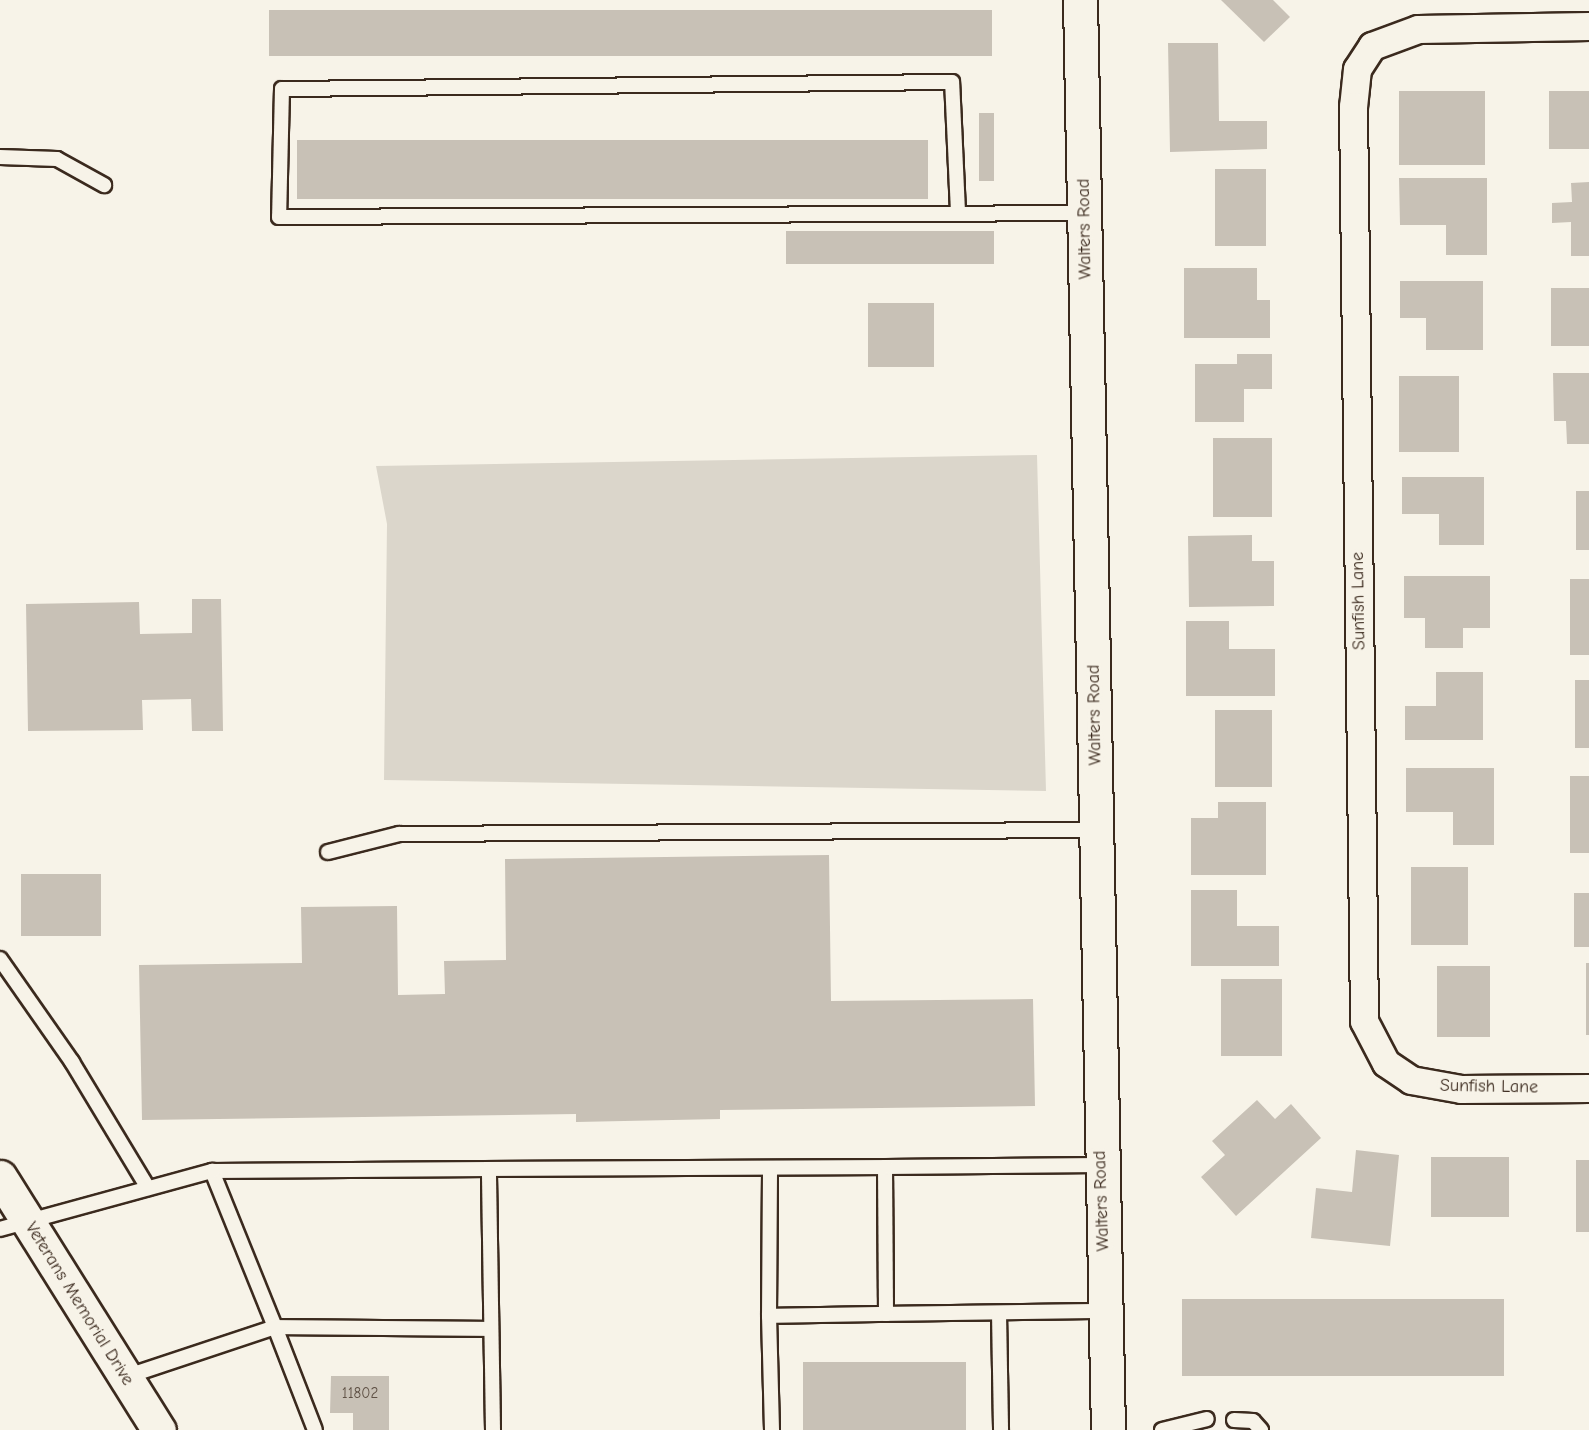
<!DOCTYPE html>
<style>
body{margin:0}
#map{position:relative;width:1589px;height:1430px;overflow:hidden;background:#f7f3e8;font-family:"Comic Neue",sans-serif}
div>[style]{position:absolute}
.green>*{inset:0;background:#dbd6cb}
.building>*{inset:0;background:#c8c1b6;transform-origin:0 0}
.roads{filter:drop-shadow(2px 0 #3b2a1e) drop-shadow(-2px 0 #3b2a1e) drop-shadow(0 2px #3b2a1e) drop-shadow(0 -2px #3b2a1e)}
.service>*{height:14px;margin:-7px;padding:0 7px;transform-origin:7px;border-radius:7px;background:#f7f3e8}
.minor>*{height:27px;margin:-13.5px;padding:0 13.5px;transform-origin:13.5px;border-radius:13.5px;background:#f7f3e8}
.tertiary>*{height:33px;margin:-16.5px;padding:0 16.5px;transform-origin:16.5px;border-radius:16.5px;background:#f7f3e8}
.primary>*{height:33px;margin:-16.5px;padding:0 16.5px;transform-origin:16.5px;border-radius:16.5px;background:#f7f3e8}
span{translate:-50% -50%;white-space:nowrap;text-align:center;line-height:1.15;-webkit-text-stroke:6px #f7f3e8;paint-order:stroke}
.number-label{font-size:15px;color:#5e5044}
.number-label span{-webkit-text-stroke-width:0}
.street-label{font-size:18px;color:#3b2a1e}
</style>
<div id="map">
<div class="green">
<i style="clip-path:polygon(1037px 455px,1046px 791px,384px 780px,387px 524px,376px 466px)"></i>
</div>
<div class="building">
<i style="clip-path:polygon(1221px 0,1273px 0,1290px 17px,1264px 42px)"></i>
<i style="left:992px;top:10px;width:46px;height:723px;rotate:90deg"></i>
<i style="clip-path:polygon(1168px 43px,1218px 43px,1219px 121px,1267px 121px,1267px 149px,1170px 152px)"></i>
<i style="left:1399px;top:91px;width:86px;height:74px"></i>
<i style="left:1549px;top:91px;width:40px;height:58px"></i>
<i style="left:979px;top:113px;width:15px;height:68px"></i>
<i style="left:928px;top:140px;width:59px;height:631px;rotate:90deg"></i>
<i style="left:1215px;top:169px;width:51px;height:77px"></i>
<i style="clip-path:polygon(1399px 178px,1487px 178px,1487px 255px,1446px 255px,1446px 225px,1400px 225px)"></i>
<i style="clip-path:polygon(1589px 182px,1589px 256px,1571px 256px,1571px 222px,1552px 223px,1552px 203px,1572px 202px,1571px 183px)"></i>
<i style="left:786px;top:231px;width:208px;height:33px"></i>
<i style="clip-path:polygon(1184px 268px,1257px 268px,1257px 300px,1270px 300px,1270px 338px,1184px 338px)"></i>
<i style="clip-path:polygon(1400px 281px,1483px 281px,1483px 350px,1426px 350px,1426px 318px,1400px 318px)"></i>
<i style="left:1551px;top:288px;width:38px;height:58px"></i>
<i style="left:868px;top:303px;width:66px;height:64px"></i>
<i style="clip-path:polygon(1237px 354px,1272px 354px,1272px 389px,1244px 389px,1244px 422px,1195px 422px,1195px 364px,1237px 364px)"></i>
<i style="clip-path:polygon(1553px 373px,1589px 373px,1589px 444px,1567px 444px,1566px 421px,1554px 421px)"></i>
<i style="left:1399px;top:376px;width:60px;height:76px"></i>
<i style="left:1213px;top:438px;width:59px;height:79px"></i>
<i style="clip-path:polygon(1402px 477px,1484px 477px,1484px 545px,1439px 545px,1439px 514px,1402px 514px)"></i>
<i style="left:1576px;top:491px;width:13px;height:59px"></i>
<i style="clip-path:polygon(1252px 535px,1252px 561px,1274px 561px,1274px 606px,1189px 607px,1188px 536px)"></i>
<i style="clip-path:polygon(1404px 576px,1490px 576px,1490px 628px,1463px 628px,1463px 648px,1425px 648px,1425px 618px,1404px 618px)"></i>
<i style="left:1570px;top:579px;width:19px;height:76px"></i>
<i style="clip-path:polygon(192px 599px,221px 599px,223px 731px,192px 731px,191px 699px,142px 700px,143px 730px,28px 731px,26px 604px,139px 602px,140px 634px,192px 633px)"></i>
<i style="clip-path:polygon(1186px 621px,1229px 621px,1229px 649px,1275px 649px,1275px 696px,1186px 696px)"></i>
<i style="clip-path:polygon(1436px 672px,1483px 672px,1483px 740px,1405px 740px,1405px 706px,1436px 706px)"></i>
<i style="left:1575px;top:680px;width:14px;height:68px"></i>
<i style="left:1215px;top:710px;width:57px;height:77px"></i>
<i style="clip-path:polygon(1406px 768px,1494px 768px,1494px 845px,1453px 845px,1453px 812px,1406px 812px)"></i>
<i style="left:1570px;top:776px;width:19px;height:77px"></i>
<i style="clip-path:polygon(1218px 802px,1266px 802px,1266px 875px,1191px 875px,1191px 818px,1218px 818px)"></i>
<i style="clip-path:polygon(829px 855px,831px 1001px,1033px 999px,1035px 1106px,720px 1110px,720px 1119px,576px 1122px,576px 1114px,142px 1120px,139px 965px,302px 963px,301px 907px,397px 906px,398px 995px,445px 994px,444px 961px,506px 960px,505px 859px)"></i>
<i style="left:1411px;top:867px;width:57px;height:78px"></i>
<i style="left:21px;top:874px;width:80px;height:62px"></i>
<i style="clip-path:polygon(1191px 890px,1237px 890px,1237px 926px,1279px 926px,1279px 966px,1191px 966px)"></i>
<i style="left:1574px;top:893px;width:15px;height:54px"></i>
<i style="left:1586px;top:963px;width:3px;height:72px"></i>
<i style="left:1437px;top:966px;width:53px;height:71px"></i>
<i style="left:1221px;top:979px;width:61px;height:77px"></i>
<i style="clip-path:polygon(1257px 1100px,1275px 1119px,1291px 1104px,1321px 1138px,1236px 1216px,1201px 1177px,1225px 1155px,1212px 1141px)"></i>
<i style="clip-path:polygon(1356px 1150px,1399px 1155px,1390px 1246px,1311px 1238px,1316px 1188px,1352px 1192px)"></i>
<i style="left:1431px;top:1157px;width:78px;height:60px"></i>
<i style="left:1576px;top:1160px;width:13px;height:72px"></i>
<i style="left:1504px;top:1299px;width:77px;height:322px;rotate:90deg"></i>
<i style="left:966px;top:1362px;width:68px;height:163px;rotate:90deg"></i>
<i style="clip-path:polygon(331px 1376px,389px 1376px,389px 1430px,353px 1430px,353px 1413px,330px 1413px)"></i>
</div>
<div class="roads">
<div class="service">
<i style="left:0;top:157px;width:57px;rotate:2deg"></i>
<i style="left:57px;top:159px;width:54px;rotate:29deg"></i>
<i style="left:958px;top:212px;width:130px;rotate:-92.6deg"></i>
<i style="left:952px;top:82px;width:670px;rotate:179.4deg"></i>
<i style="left:282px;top:89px;width:128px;rotate:91.3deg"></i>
<i style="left:279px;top:217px;width:805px;rotate:-0.28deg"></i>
<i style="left:328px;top:852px;width:73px;rotate:-14.2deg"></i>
<i style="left:399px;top:834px;width:698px;rotate:-0.33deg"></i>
<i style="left:0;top:959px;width:126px;rotate:55deg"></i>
<i style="left:72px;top:1062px;width:147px;rotate:58.9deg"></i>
<i style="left:1100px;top:1165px;width:215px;rotate:179.5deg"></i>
<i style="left:885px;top:1167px;width:147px;rotate:89.6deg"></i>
<i style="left:886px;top:1314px;width:219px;rotate:-0.8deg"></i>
<i style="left:489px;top:1169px;width:277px;rotate:179.6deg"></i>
<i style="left:212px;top:1171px;width:168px;rotate:68deg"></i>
<i style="left:275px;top:1327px;width:216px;rotate:0.5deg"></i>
<i style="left:0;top:1229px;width:220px;rotate:-15.3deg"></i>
<i style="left:999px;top:1313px;width:117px;rotate:89deg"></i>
<i style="left:769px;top:1316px;width:148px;rotate:-89.6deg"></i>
<i style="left:125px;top:1377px;width:158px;rotate:-18.4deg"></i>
<i style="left:275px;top:1327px;width:110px;rotate:68.8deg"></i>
<i style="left:1234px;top:1420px;width:19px;rotate:3deg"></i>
<i style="left:1253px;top:1421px;width:12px;rotate:48deg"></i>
<i style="left:493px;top:1430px;width:261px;rotate:-90.9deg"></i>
<i style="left:489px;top:1169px;width:396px;rotate:-0.3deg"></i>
<i style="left:772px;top:1430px;width:114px;rotate:-91.5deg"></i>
<i style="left:769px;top:1316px;width:117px;rotate:-1deg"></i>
<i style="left:1162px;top:1430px;width:46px;rotate:-13.7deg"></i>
</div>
<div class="minor">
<i style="left:1589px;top:26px;width:171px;rotate:179deg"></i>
<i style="left:1418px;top:29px;width:49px;rotate:159.7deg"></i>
<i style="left:1372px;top:46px;width:27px;rotate:123deg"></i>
<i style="left:1357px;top:69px;width:37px;rotate:96deg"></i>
<i style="left:1353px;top:106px;width:915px;rotate:89.31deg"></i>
<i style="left:1364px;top:1021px;width:47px;rotate:62.4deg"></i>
<i style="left:1386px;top:1063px;width:30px;rotate:34deg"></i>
<i style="left:1411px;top:1080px;width:51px;rotate:10.2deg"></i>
<i style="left:1461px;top:1089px;width:128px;rotate:-0.4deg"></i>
</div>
<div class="tertiary">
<i style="left:1080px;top:0;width:1430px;rotate:88.88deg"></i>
</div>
<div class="primary">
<i style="left:0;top:1177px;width:299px;rotate:57.9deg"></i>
</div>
</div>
<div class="number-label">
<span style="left:360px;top:1394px">11802</span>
</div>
<div class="street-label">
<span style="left:1085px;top:229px;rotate:-91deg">Walters Road</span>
<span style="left:1359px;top:601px;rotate:-91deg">Sunfish Lane</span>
<span style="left:1095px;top:715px;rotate:-91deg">Walters Road</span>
<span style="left:1489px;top:1087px;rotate:1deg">Sunfish Lane</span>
<span style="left:1102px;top:1201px;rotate:-92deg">Walters Road</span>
<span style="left:79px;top:1304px;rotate:58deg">Veterans Memorial Drive</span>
</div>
</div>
